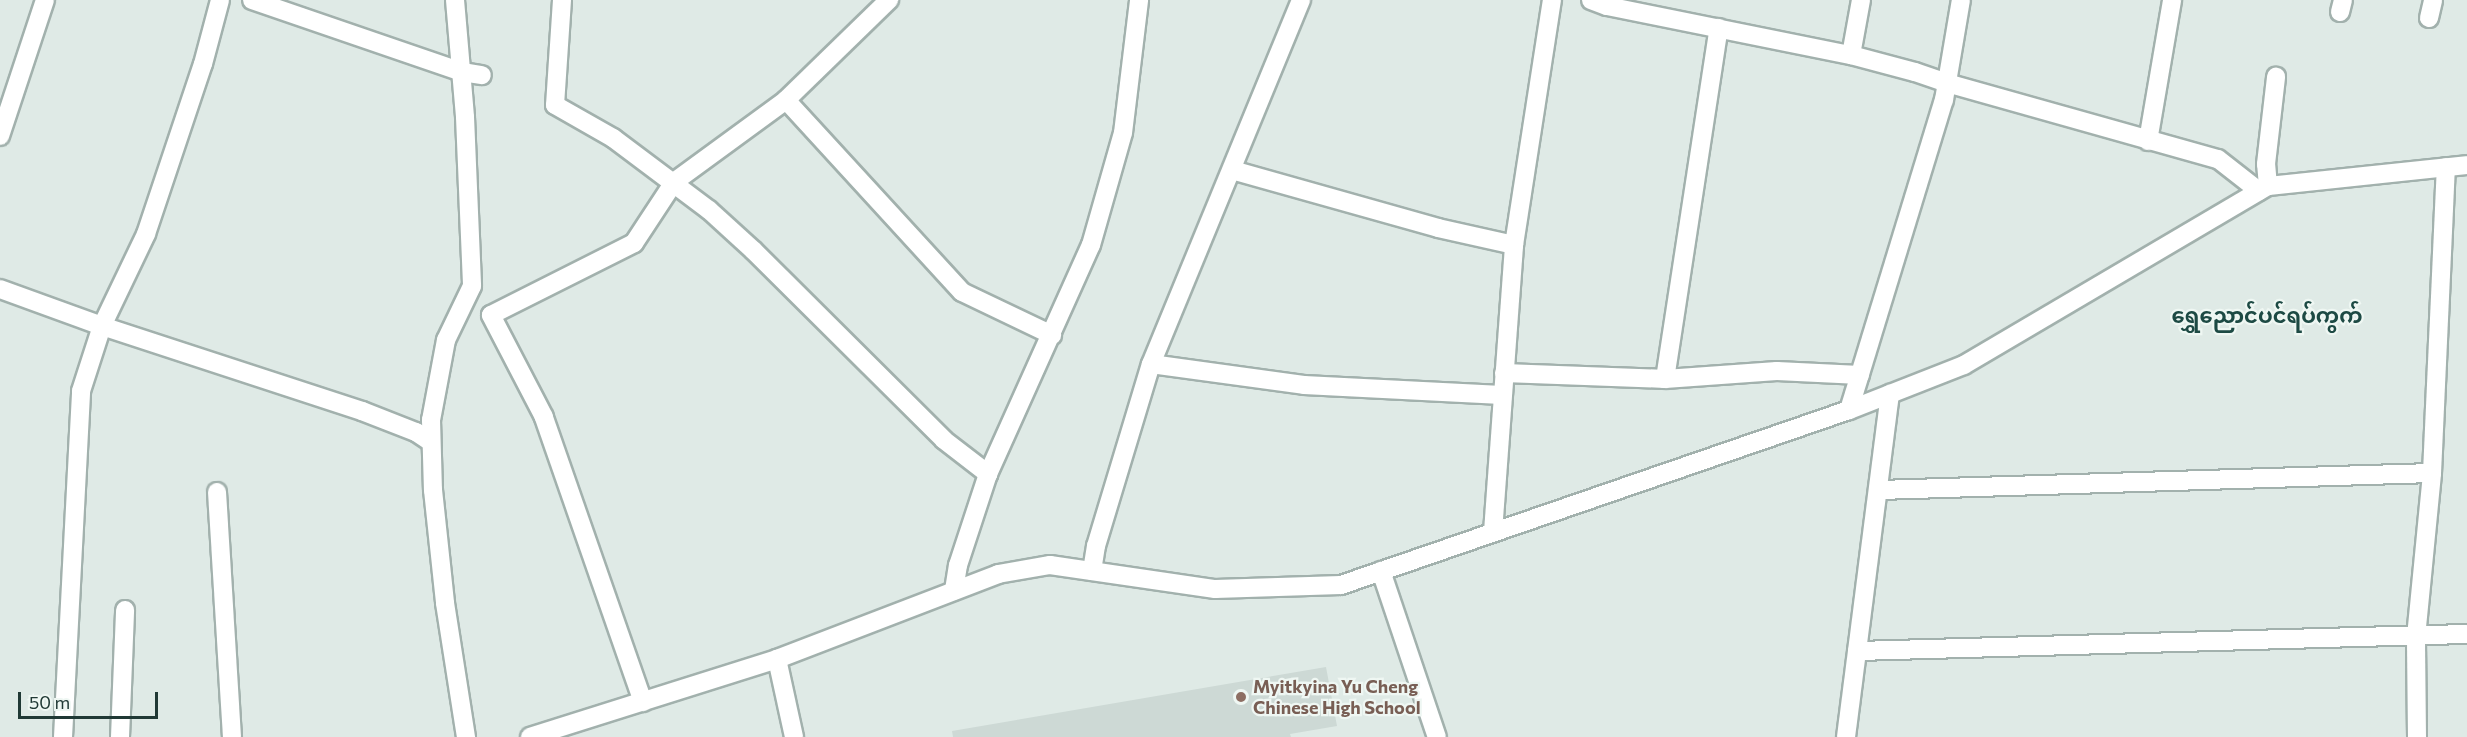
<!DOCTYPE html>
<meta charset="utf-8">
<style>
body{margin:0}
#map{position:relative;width:2467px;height:737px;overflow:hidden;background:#dfeae6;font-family:Commissioner,"Noto Sans Myanmar",sans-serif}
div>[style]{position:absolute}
.built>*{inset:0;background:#cdd9d5}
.roads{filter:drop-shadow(2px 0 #a2b1ad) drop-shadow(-2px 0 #a2b1ad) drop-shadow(0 2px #a2b1ad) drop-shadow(0 -2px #a2b1ad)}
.minor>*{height:18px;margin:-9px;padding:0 9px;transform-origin:9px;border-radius:9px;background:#fff}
.tertiary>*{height:18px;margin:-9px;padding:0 9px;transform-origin:9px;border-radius:9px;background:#fff}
.dots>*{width:16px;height:16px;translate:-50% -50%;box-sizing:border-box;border:3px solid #eff7f3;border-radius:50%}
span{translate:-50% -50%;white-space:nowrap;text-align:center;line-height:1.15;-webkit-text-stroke:4.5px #eff7f3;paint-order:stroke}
.education-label{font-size:18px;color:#785e54;font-weight:700}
.left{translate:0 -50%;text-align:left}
.quarter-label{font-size:21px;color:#1d4a44;font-weight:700}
.scale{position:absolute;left:18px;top:692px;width:140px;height:27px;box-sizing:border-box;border:3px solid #203935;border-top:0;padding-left:8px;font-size:18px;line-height:21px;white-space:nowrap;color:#203935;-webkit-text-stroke:4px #eff7f3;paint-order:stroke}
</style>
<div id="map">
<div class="built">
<i style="clip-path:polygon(1326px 667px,1337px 726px,1290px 734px,1291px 737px,953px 737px,952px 731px)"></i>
</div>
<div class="roads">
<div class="minor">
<i style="left:252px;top:0;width:222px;rotate:18.9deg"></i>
<i style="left:462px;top:72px;width:20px;rotate:9deg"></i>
<i style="left:455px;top:0;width:117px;rotate:85.1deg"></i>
<i style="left:465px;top:117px;width:169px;rotate:87.6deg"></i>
<i style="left:472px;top:286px;width:60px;rotate:115.7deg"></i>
<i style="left:446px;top:340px;width:81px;rotate:100.6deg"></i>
<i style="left:431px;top:420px;width:70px;rotate:88.4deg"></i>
<i style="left:433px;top:490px;width:114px;rotate:83.9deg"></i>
<i style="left:445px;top:603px;width:136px;rotate:81.1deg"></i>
<i style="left:562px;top:0;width:105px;rotate:93.8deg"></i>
<i style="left:555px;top:105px;width:67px;rotate:29.6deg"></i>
<i style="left:613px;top:138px;width:120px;rotate:36.9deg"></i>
<i style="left:709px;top:210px;width:59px;rotate:42.3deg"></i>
<i style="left:753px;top:250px;width:269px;rotate:44.8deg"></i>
<i style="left:944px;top:440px;width:56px;rotate:37.7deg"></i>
<i style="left:988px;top:474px;width:96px;rotate:108.2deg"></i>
<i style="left:958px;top:565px;width:26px;rotate:99deg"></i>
<i style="left:1591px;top:0;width:17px;rotate:21deg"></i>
<i style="left:1607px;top:6px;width:249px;rotate:11.4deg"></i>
<i style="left:1851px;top:55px;width:66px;rotate:14.9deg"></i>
<i style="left:1915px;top:72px;width:34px;rotate:19deg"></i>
<i style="left:1947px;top:83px;width:281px;rotate:15.7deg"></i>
<i style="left:2218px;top:159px;width:52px;rotate:38deg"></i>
<i style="left:2340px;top:12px;width:12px;rotate:-76deg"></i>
<i style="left:2429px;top:18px;width:18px;rotate:-77deg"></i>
<i style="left:1851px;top:55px;width:56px;rotate:-79.7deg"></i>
<i style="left:786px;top:100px;width:260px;rotate:47.5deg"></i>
<i style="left:962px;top:292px;width:100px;rotate:25.5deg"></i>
<i style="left:0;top:136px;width:143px;rotate:-71.7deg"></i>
<i style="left:2148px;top:141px;width:143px;rotate:-80.3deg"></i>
<i style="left:1232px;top:170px;width:214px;rotate:15.7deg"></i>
<i style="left:1438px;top:228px;width:78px;rotate:12.6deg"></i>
<i style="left:2268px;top:186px;width:22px;rotate:-95deg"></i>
<i style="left:2266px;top:164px;width:88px;rotate:-83.4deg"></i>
<i style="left:0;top:289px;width:109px;rotate:19.9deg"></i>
<i style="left:102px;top:326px;width:274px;rotate:18.1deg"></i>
<i style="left:362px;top:411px;width:58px;rotate:21.3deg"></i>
<i style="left:416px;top:432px;width:18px;rotate:34deg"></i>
<i style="left:1151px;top:364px;width:154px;rotate:7.8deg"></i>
<i style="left:1304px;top:385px;width:198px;rotate:2.9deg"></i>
<i style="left:1504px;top:373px;width:161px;rotate:2.1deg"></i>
<i style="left:1665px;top:379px;width:112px;rotate:-4.1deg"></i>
<i style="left:1777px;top:371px;width:83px;rotate:2.8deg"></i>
<i style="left:1665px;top:379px;width:355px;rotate:-81.3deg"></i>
<i style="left:1849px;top:410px;width:324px;rotate:-73deg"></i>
<i style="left:1944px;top:100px;width:101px;rotate:-80.4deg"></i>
<i style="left:988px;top:474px;width:251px;rotate:-65.8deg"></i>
<i style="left:1091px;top:245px;width:116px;rotate:-74.1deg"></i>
<i style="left:1123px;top:133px;width:134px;rotate:-83.1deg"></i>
<i style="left:1879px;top:490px;width:553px;rotate:-1.76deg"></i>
<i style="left:217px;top:492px;width:245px;rotate:86.5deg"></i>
<i style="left:1493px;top:532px;width:288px;rotate:-85.8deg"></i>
<i style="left:1514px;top:245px;width:248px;rotate:-81.2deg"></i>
<i style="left:1092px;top:571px;width:25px;rotate:-81deg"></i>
<i style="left:1096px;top:546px;width:190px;rotate:-73.2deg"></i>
<i style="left:1151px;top:364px;width:394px;rotate:-67.6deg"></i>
<i style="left:1381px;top:571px;width:175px;rotate:71.4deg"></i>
<i style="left:1857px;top:651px;width:610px;rotate:-1.6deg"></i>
<i style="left:777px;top:659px;width:80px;rotate:77.7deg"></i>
<i style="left:643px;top:702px;width:302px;rotate:-109.2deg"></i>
<i style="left:544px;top:417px;width:115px;rotate:-117.5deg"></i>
<i style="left:491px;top:315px;width:160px;rotate:-26.7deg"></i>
<i style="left:634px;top:243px;width:73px;rotate:-56.7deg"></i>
<i style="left:674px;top:182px;width:139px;rotate:-36.2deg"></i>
<i style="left:786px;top:100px;width:144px;rotate:-44.2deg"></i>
<i style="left:63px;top:737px;width:346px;rotate:-87deg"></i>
<i style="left:81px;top:391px;width:68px;rotate:-72.1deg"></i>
<i style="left:102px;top:326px;width:102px;rotate:-64.4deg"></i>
<i style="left:146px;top:234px;width:179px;rotate:-71.5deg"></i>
<i style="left:203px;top:64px;width:66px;rotate:-75.1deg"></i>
<i style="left:120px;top:737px;width:127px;rotate:-87.7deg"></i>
<i style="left:1846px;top:737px;width:346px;rotate:-82.7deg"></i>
<i style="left:2417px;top:737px;width:100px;rotate:-90.6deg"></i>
<i style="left:2416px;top:637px;width:165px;rotate:-84.4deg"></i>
<i style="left:2432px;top:473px;width:306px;rotate:-87.4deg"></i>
</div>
<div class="tertiary">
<i style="left:530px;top:737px;width:259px;rotate:-17.5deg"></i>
<i style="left:777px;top:659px;width:237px;rotate:-21deg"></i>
<i style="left:998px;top:574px;width:53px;rotate:-9.8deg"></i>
<i style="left:1050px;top:565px;width:167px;rotate:8.3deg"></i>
<i style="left:1215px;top:589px;width:126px;rotate:-1.8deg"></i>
<i style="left:1341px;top:585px;width:537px;rotate:-19.01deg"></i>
<i style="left:1849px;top:410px;width:123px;rotate:-21.4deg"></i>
<i style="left:1964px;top:365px;width:353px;rotate:-30.5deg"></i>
<i style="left:2268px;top:186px;width:200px;rotate:-6deg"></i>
</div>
</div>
<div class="dots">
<i style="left:1241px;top:697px;background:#8d6e63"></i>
</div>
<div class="education-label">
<span class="left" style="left:1253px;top:697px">Myitkyina Yu Cheng<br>Chinese High School</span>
</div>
<div class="quarter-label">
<span style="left:2267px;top:315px">ရွှေညောင်ပင်ရပ်ကွက်</span>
</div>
<div class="scale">50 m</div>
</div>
